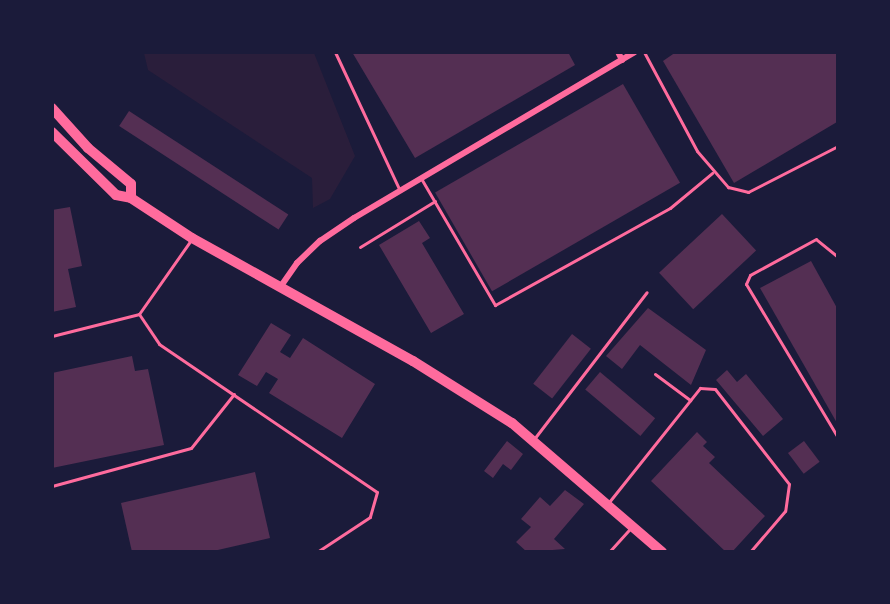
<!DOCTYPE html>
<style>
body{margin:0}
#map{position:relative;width:890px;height:604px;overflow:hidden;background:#1b1b3a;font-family:"Source Sans 3",sans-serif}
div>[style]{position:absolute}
.green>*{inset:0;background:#2a1e3b}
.building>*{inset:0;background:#542f53;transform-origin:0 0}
.service>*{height:3px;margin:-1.5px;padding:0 1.5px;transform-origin:1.5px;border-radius:1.5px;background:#ff6b9d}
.minor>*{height:6px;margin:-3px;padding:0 3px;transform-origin:3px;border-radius:3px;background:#ff6b9d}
.primary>*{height:10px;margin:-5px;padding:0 5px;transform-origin:5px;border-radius:5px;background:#ff6b9d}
span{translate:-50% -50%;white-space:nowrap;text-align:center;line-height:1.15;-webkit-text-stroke:6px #1b1b3a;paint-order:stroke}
.frame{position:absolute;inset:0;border:54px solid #1b1b3a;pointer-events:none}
</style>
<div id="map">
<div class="green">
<i style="clip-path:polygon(144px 53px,314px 53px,355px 156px,330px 199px,313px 208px,312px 178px,148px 70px)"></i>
</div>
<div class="building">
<i style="clip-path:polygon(352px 52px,568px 52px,575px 65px,415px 158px)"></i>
<i style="clip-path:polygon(676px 52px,837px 52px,837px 122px,734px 183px,663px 61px)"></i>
<i style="left:623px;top:84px;width:114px;height:217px;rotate:60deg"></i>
<i style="left:129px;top:111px;width:190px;height:18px;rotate:33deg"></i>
<i style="clip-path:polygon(70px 207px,82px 266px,68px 269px,76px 307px,52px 312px,52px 210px)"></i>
<i style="left:722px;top:214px;width:50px;height:86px;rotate:47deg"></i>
<i style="clip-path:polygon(419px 221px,430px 238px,422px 243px,464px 314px,431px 333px,379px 245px)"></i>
<i style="clip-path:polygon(811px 261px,837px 308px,837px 423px,760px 288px)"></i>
<i style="clip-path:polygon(648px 308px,706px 350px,691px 385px,640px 345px,622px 369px,606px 356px)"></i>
<i style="clip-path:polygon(271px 323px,291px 335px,280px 352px,290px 358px,303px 338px,375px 384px,342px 438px,269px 393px,278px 379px,266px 372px,257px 386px,238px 375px)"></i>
<i style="left:572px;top:334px;width:24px;height:63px;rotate:38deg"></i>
<i style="clip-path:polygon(132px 356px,135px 371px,148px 369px,164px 445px,52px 468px,52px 373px)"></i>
<i style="clip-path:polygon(727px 370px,737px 382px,746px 374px,783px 419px,763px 436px,716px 380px)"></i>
<i style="left:600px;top:372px;width:72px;height:23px;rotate:40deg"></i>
<i style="clip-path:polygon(697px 432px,707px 442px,703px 446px,715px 457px,709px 463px,765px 516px,732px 552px,726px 552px,651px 481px)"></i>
<i style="clip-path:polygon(507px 441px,523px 454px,511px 470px,503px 464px,493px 478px,484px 471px)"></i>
<i style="left:804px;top:441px;width:26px;height:20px;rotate:53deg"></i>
<i style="clip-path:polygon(255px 472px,270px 538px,209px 552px,132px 552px,121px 503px)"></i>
<i style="clip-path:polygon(565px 490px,584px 504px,554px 539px,565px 549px,527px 552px,516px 542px,531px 527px,521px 519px,540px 497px,550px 506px)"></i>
</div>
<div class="service">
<i style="left:335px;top:52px;width:153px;rotate:64.9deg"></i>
<i style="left:644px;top:52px;width:112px;rotate:61.8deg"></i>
<i style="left:697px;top:151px;width:48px;rotate:49.3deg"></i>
<i style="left:728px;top:187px;width:21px;rotate:14deg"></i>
<i style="left:748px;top:192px;width:101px;rotate:-27.1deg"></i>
<i style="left:422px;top:180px;width:145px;rotate:59.7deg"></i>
<i style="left:495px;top:305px;width:200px;rotate:-29deg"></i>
<i style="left:670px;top:208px;width:55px;rotate:-39.8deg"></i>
<i style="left:360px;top:247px;width:88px;rotate:-31.5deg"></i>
<i style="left:838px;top:257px;width:28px;rotate:-141deg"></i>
<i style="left:816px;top:239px;width:75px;rotate:151.4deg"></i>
<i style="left:750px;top:275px;width:10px;rotate:114deg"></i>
<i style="left:746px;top:284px;width:179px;rotate:59.1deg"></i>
<i style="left:139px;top:314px;width:36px;rotate:56deg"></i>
<i style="left:159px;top:344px;width:263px;rotate:34.2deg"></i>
<i style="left:377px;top:492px;width:26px;rotate:106deg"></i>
<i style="left:370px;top:517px;width:64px;rotate:146.6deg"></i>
<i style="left:52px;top:336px;width:90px;rotate:-14.2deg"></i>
<i style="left:139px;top:314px;width:90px;rotate:-54.9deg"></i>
<i style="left:655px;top:374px;width:44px;rotate:36.6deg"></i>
<i style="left:534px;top:439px;width:185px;rotate:-52.5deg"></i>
<i style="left:52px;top:486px;width:144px;rotate:-15.3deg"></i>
<i style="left:191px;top:448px;width:69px;rotate:-51.5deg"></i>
<i style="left:609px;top:502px;width:146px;rotate:-51.4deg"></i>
<i style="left:700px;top:388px;width:15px;rotate:4deg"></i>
<i style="left:715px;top:389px;width:120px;rotate:52.1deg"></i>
<i style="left:789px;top:484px;width:27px;rotate:98deg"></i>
<i style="left:785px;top:511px;width:54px;rotate:130.5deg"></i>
<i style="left:609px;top:552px;width:31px;rotate:-48deg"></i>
</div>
<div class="minor">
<i style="left:618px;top:52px;width:9px;rotate:63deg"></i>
<i style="left:281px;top:286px;width:28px;rotate:-55deg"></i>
<i style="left:297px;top:263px;width:32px;rotate:-44deg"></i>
<i style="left:320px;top:241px;width:41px;rotate:-34.1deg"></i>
<i style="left:354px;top:218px;width:326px;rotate:-30.6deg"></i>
</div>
<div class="primary">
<i style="left:52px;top:108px;width:54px;rotate:48deg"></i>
<i style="left:88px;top:148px;width:56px;rotate:39.9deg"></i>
<i style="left:131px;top:184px;width:14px;rotate:90deg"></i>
<i style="left:52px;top:132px;width:90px;rotate:44.5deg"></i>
<i style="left:116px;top:195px;width:15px;rotate:11deg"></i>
<i style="left:131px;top:198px;width:73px;rotate:33.3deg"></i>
<i style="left:192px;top:238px;width:253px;rotate:29.1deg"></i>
<i style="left:413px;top:361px;width:117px;rotate:32.1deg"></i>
<i style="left:512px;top:423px;width:198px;rotate:40.7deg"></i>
</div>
<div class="frame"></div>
</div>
